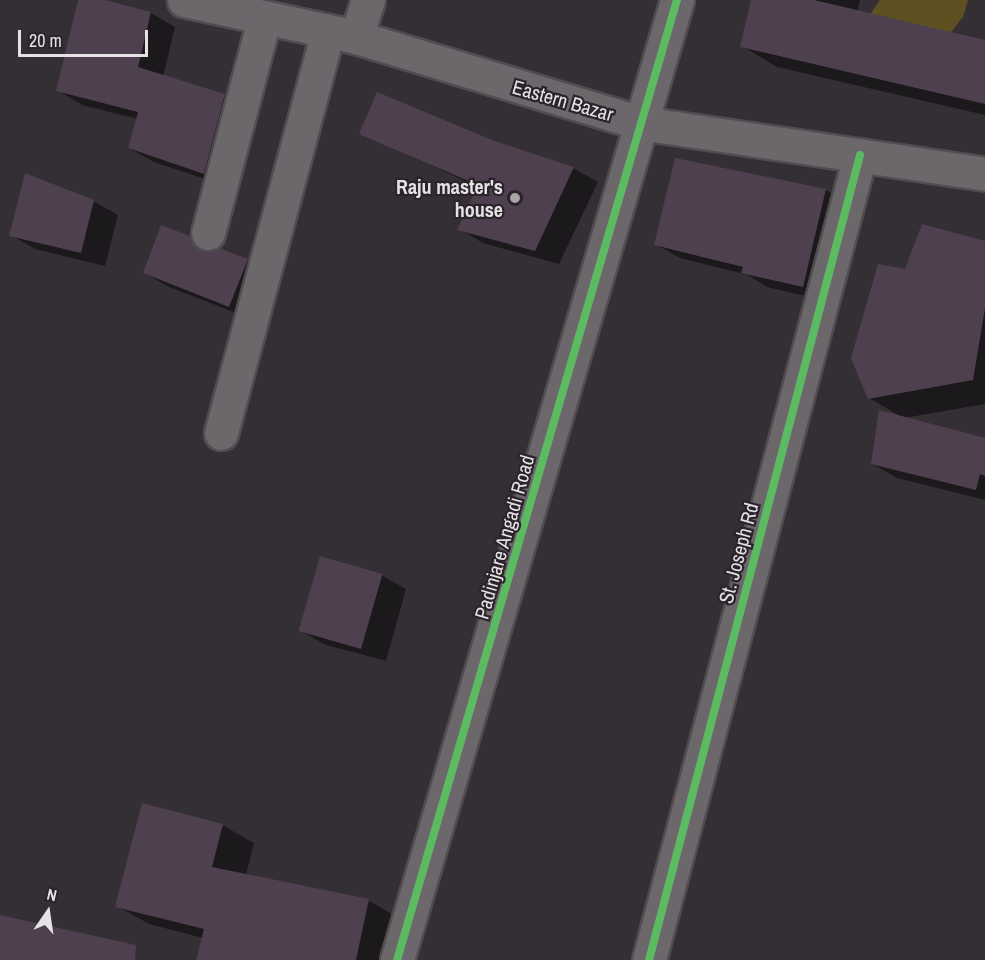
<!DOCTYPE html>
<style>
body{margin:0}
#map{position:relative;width:985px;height:960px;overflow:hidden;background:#342f34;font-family:"Archivo Narrow",sans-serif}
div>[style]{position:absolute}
.green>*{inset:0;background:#5f5021}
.shadow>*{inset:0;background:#0007}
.building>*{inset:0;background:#4e404f;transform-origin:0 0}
.roads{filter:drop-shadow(2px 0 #504c50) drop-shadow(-2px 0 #504c50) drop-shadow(0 2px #504c50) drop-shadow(0 -2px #504c50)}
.street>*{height:33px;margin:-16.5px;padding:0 16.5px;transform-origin:16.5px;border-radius:16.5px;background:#6b676b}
.cycleway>*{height:8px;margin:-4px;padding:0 4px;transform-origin:4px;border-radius:4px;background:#5cba63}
.dots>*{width:16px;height:16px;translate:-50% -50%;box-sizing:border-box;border:3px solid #2b242b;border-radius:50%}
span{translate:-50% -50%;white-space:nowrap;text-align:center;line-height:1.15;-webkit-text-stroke:4.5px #2b242b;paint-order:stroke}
.street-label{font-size:20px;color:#e6e1e5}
.poi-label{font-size:20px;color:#e6e1e5;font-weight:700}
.right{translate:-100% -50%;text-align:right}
.north{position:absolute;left:18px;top:882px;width:60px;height:60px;-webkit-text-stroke:4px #2b242b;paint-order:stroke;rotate:13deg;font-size:16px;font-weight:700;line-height:24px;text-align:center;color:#e6e1e5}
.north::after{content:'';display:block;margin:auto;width:21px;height:27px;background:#e6e1e5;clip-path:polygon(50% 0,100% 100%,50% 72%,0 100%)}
.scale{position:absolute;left:18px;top:30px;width:130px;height:27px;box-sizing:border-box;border:3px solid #e6e1e5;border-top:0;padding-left:8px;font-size:18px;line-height:21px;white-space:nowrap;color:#e6e1e5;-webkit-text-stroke:4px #2b242b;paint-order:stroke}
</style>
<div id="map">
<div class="green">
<i style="clip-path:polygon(880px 0,968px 0,963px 17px,919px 71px,849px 45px)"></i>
</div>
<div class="shadow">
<i style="clip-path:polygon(80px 0,99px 0,151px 13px,175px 27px,163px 77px,224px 95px,249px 110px,229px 187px,154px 162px,129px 148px,138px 119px,82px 105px,57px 90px)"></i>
<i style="clip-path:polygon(752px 0,860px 0,857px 12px,985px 41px,985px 115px,777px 67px,742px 46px)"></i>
<i style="clip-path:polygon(361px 133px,573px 168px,598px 182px,559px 264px,483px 243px,459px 229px,478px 187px)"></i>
<i style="clip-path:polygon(676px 159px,826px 190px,850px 204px,828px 301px,767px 287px,748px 275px,680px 258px,655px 244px)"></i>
<i style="clip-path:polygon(93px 201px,118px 215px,105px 266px,35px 249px,11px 235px)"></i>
<i style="clip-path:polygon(189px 238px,211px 251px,247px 260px,272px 274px,254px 320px,169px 287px,145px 273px)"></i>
<i style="clip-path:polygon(985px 243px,985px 404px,904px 418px,985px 439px,985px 500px,897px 478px,872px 464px,900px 416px,869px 398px,906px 271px)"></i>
<i style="clip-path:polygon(381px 575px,406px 589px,386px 661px,326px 645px,301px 631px)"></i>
<i style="clip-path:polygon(222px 825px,254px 843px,246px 875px,368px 900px,400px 919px,392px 960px,198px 960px,203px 938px,149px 924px,117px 906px)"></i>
</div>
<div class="building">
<i style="clip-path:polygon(78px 0,105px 0,151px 12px,138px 67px,225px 94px,204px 174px,128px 148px,138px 112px,56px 91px)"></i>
<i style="clip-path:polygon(751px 0,814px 0,985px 40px,985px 104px,740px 47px)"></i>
<i style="clip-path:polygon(377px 92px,492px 140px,574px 167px,535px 251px,457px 230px,478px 185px,359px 134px)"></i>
<i style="clip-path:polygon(675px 158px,826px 189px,803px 287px,741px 273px,743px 267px,654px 245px)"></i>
<i style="clip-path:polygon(25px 173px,94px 200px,81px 253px,9px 236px)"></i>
<i style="clip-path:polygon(922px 224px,985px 241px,985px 308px,973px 380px,868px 399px,851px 358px,878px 264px,905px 269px)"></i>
<i style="clip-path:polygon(161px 225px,190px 236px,203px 251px,219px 248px,248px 259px,229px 307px,143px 273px)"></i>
<i style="clip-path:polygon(879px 410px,985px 438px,985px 476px,980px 474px,976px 490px,871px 464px)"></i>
<i style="left:320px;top:556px;width:65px;height:78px;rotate:16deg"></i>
<i style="clip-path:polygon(142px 803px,223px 824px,212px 867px,369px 899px,356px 960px,196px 960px,204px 929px,115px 907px)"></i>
<i style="clip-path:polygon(0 915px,136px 945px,135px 960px,0 960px)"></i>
</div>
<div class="roads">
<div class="street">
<i style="left:184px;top:0;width:176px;rotate:12.1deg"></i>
<i style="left:356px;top:37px;width:298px;rotate:16.8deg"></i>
<i style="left:641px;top:123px;width:348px;rotate:8.4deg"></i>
<i style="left:356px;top:37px;width:39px;rotate:-72deg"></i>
<i style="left:208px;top:233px;width:221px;rotate:-75.3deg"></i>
<i style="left:221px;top:433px;width:415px;rotate:-75.1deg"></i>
<i style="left:397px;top:960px;width:1000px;rotate:-73.74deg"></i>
<i style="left:649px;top:960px;width:832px;rotate:-75.31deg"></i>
</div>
</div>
<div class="cycleway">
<i style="left:397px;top:960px;width:1000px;rotate:-73.74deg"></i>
<i style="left:649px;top:960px;width:832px;rotate:-75.31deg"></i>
</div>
<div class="dots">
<i style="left:515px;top:198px;background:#a8a3a7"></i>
</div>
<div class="street-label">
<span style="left:563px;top:100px;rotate:16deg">Eastern Bazar</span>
<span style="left:504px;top:537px;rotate:-74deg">Padinjare Angadi Road</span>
<span style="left:738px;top:553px;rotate:-75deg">St. Joseph Rd</span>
</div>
<div class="poi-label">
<span class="right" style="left:503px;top:198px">Raju master's<br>house</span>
</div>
<div class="north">N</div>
<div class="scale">20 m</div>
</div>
